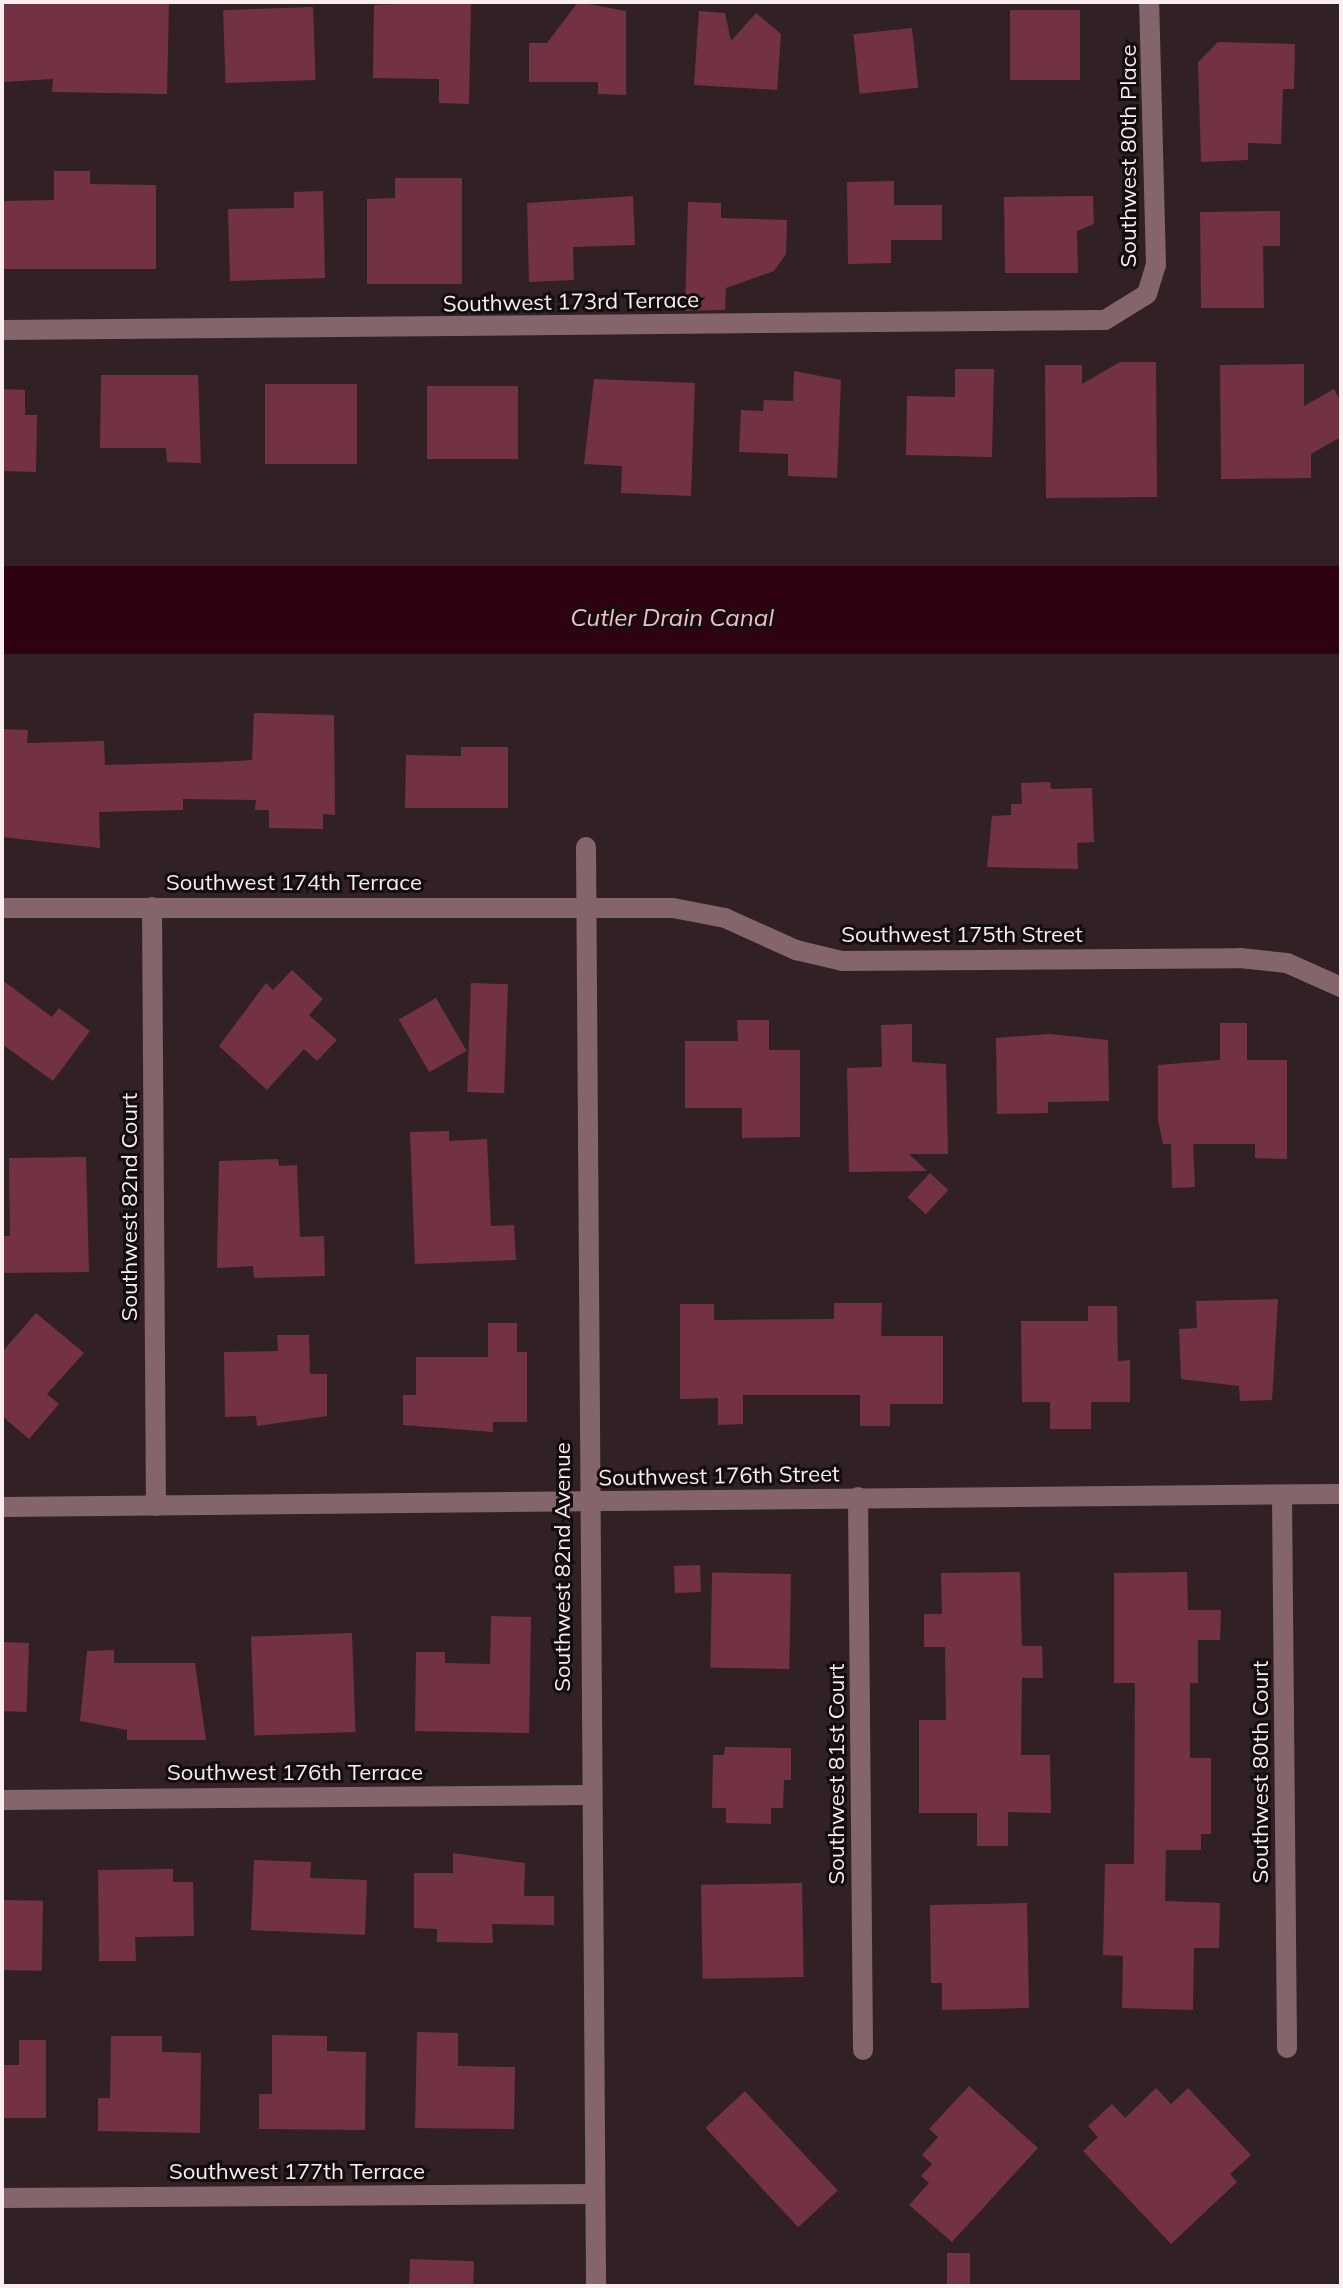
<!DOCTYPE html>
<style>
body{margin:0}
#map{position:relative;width:1343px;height:2288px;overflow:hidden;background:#312124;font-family:Mulish,sans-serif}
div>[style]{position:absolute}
.water>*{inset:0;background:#2e0212;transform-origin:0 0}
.building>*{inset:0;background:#723244;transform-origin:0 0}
.street>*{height:20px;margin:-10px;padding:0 10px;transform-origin:10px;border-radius:10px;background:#85656c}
span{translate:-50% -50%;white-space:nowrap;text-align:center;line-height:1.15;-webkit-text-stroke:6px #140d0e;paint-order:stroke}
.street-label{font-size:22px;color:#faeef1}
.water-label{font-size:24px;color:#f9bbc8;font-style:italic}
.frame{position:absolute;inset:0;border:4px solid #faeef1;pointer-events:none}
</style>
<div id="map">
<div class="water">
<i style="left:1341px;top:566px;width:88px;height:1339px;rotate:90deg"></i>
</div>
<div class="building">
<i style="clip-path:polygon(2px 2px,169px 3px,167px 94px,52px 92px,53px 79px,2px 82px)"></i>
<i style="clip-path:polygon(442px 2px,471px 2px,469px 104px,439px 103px,439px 79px,373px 78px,374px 5px)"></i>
<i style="clip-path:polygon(578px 2px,626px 11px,626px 95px,598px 94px,598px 82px,529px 82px,529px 43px,547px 43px)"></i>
<i style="left:313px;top:7px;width:73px;height:90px;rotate:88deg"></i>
<i style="left:1010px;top:10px;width:70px;height:70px"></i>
<i style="clip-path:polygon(699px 11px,725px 13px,731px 41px,756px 13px,781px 34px,777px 90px,694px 85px)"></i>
<i style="left:912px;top:28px;width:60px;height:59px;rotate:84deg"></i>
<i style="clip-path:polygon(1218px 42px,1295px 44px,1294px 89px,1283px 89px,1281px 144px,1248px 143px,1248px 160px,1201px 162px,1198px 62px)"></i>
<i style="clip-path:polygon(54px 171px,90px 171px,90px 184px,156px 185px,156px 269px,2px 269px,2px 201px,54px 200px)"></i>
<i style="clip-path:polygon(395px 178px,462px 178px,462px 284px,367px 284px,367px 199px,395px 198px)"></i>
<i style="clip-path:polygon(894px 181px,894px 205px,942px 205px,942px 240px,891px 240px,891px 263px,848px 264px,847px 182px)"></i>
<i style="clip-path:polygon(323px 191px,325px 278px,230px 281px,228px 209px,294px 208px,294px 192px)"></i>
<i style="clip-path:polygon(633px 196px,635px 245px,573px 247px,574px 280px,529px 282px,527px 203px)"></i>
<i style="clip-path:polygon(1093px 196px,1094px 224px,1077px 231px,1078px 273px,1005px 273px,1004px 197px)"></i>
<i style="clip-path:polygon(688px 202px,721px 203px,721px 218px,787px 220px,786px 254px,774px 271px,726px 288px,725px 310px,685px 311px)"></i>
<i style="clip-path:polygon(1280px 211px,1280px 246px,1263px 246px,1264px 308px,1201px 308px,1200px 212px)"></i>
<i style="clip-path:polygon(1120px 362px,1156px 362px,1157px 497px,1046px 498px,1045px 365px,1082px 365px,1082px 384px)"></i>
<i style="clip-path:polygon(1304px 364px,1304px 406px,1334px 389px,1341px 402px,1341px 437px,1311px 454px,1311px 478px,1221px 479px,1220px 365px)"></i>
<i style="clip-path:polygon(955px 369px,994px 369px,992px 457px,906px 455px,907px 396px,955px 397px)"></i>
<i style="clip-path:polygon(794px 371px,841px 380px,837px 478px,788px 476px,788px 454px,739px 452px,741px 410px,763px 411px,764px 400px,793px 401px)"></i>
<i style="clip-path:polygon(101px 375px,198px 375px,201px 463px,167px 462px,166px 448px,100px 448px)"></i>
<i style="clip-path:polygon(594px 379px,695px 383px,691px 496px,621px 493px,622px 466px,584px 464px)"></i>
<i style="left:357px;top:384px;width:80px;height:92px;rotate:90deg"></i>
<i style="left:427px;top:386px;width:91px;height:73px"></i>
<i style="clip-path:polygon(2px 389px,25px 390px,25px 415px,37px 415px,36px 472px,2px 471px)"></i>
<i style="clip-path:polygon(254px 713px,334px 715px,335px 815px,323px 814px,323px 829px,269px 828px,269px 810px,255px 810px,256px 800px,183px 799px,183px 810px,99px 812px,100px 848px,2px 837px,2px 729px,28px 730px,27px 743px,104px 741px,105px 765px,218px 762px,252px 760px)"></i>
<i style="clip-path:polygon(461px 747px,508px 747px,508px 808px,405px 808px,406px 755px,461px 756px)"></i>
<i style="clip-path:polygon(1050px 782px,1051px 789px,1092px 788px,1094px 842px,1077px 843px,1078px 869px,987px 867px,992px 816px,1011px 815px,1011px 804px,1022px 804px,1021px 783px)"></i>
<i style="clip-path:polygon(292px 970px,323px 999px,309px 1015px,337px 1040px,317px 1061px,304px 1049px,267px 1090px,219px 1046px,266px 983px,273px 990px)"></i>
<i style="clip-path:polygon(2px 980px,52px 1017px,59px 1008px,90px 1031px,53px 1081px,2px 1044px)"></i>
<i style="left:471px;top:983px;width:37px;height:109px;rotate:2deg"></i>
<i style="left:436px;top:998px;width:61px;height:43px;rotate:60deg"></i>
<i style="clip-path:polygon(737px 1020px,769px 1020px,769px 1050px,800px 1050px,800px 1137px,742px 1138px,742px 1108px,685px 1108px,685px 1041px,738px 1041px)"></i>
<i style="clip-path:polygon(1220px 1023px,1247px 1023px,1247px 1060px,1287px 1060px,1287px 1159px,1255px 1158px,1255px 1144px,1193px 1144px,1195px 1187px,1172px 1188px,1171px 1144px,1163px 1144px,1158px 1120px,1158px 1065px,1220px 1060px)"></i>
<i style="clip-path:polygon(912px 1024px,912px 1062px,946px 1064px,948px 1154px,909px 1154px,927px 1171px,849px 1172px,847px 1068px,882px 1067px,881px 1025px)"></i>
<i style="clip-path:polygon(1050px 1034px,1108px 1040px,1109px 1101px,1048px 1102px,1048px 1113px,997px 1114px,996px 1038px)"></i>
<i style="clip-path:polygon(449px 1131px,449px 1141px,487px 1139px,491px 1226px,514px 1225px,516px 1260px,415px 1264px,410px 1132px)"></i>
<i style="clip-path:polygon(86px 1157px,89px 1272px,2px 1273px,2px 1236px,10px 1236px,9px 1158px)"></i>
<i style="clip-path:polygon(278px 1159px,279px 1166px,297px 1165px,300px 1237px,324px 1236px,325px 1276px,254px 1278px,253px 1266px,217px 1268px,219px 1161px)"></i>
<i style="left:930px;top:1173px;width:25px;height:33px;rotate:43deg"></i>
<i style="clip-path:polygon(1278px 1299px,1272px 1400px,1240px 1401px,1239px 1386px,1181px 1379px,1179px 1329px,1197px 1328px,1196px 1301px)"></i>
<i style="clip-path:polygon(834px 1303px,882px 1303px,881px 1336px,943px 1336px,943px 1404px,890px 1404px,890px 1426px,860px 1426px,860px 1395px,743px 1395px,743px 1424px,718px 1425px,718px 1398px,680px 1399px,680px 1304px,714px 1304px,714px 1320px,834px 1319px)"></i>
<i style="clip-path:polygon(1088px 1306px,1117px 1306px,1118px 1361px,1130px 1360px,1130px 1402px,1091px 1402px,1091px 1429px,1050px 1429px,1050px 1402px,1022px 1402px,1021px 1321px,1088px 1321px)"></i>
<i style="clip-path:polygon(36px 1313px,84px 1353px,47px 1394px,59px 1404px,29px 1439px,2px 1416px,2px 1352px)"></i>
<i style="clip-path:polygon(488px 1323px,517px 1323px,517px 1352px,527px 1352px,527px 1422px,493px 1422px,493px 1432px,403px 1425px,403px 1395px,416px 1395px,416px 1357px,488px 1357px)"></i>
<i style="clip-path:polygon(277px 1335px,309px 1335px,310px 1374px,327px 1374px,327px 1416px,257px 1426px,256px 1416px,225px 1417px,224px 1352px,278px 1351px)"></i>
<i style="left:700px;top:1565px;width:27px;height:26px;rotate:88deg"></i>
<i style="clip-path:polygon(1020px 1572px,1022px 1646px,1042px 1646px,1043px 1678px,1022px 1678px,1021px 1755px,1050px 1755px,1051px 1813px,1008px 1812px,1008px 1846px,977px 1846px,977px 1813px,919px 1813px,919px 1720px,946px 1720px,945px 1647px,924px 1647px,924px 1614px,942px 1614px,941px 1573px)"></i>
<i style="clip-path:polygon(1187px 1572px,1188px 1610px,1221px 1610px,1220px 1640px,1198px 1640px,1198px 1683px,1190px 1683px,1190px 1758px,1211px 1758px,1211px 1834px,1201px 1834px,1201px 1850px,1166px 1850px,1165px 1901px,1220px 1903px,1219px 1948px,1194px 1948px,1193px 2010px,1122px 2008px,1123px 1956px,1103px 1955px,1105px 1864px,1134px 1864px,1135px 1683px,1114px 1683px,1114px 1573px)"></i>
<i style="left:791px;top:1574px;width:95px;height:79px;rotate:91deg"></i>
<i style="clip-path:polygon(491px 1616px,531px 1617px,529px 1733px,415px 1731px,416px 1652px,445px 1652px,445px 1663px,490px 1664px)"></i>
<i style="left:352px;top:1633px;width:99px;height:101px;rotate:88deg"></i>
<i style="left:2px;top:1642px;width:27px;height:69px;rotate:2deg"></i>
<i style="clip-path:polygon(114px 1650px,114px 1663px,195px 1663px,206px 1740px,127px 1740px,127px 1730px,80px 1721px,87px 1651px)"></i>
<i style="clip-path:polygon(725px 1747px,791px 1748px,791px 1780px,784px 1780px,783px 1808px,771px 1808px,771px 1824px,726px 1823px,726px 1808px,712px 1808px,713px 1755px,724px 1755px)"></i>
<i style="clip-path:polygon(453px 1853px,525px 1863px,524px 1896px,554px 1896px,554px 1925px,492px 1924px,493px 1943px,437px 1942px,437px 1929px,414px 1928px,414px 1873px,453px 1873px)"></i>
<i style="clip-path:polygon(254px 1860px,311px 1862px,310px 1878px,367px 1880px,365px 1935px,251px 1930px)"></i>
<i style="clip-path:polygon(173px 1869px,173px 1882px,193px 1882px,194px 1936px,135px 1937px,136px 1961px,99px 1961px,98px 1870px)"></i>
<i style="left:802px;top:1883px;width:94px;height:101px;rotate:89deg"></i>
<i style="left:2px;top:1900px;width:41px;height:70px;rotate:1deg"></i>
<i style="clip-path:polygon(1027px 1903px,1029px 2008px,942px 2010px,942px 1983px,931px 1983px,930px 1905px)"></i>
<i style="clip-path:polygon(417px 2032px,458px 2033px,458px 2066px,515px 2067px,514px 2129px,415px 2128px)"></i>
<i style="clip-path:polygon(272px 2035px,327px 2036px,327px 2051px,366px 2052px,365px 2130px,259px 2129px,259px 2094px,272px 2094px)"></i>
<i style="clip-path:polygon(111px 2036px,162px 2036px,162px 2052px,201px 2053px,200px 2133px,98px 2131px,98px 2098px,110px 2098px)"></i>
<i style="clip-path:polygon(19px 2040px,46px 2040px,46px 2118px,2px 2118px,2px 2065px,19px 2065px)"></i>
<i style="clip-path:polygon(969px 2086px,1038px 2148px,952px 2242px,909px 2205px,929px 2183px,921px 2176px,932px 2164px,922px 2155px,938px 2137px,929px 2129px)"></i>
<i style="clip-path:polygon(1156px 2088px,1171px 2104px,1188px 2088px,1251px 2155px,1230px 2174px,1237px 2182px,1171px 2244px,1083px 2151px,1098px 2137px,1088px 2126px,1112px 2104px,1125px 2118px)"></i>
<i style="left:745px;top:2091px;width:136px;height:54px;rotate:47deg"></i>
<i style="left:947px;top:2253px;width:23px;height:33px"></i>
<i style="left:410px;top:2259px;width:64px;height:27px;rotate:2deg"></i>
</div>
<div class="street">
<i style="left:2px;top:330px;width:1103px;rotate:-0.52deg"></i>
<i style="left:1105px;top:320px;width:49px;rotate:-31.8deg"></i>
<i style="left:1147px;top:294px;width:30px;rotate:-73deg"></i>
<i style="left:1156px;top:265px;width:263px;rotate:-91.5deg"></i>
<i style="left:586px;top:847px;width:1439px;rotate:89.6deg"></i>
<i style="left:152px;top:907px;width:599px;rotate:89.62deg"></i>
<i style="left:2px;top:908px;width:671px"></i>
<i style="left:673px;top:908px;width:53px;rotate:10.9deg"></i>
<i style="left:725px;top:918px;width:78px;rotate:24.3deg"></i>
<i style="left:796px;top:950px;width:47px;rotate:13.4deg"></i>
<i style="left:842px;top:961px;width:398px;rotate:-0.4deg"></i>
<i style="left:1240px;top:958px;width:47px;rotate:6.1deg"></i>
<i style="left:1287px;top:963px;width:59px;rotate:24deg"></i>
<i style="left:1282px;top:1495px;width:553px;rotate:89.48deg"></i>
<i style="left:858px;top:1497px;width:553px;rotate:89.48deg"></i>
<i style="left:2px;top:1507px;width:1339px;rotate:-0.56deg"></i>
<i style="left:2px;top:1800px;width:586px;rotate:-0.49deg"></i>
<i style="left:2px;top:2198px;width:591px;rotate:-0.39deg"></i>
</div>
<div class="street-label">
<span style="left:1129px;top:156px;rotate:-90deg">Southwest 80th Place</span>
<span style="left:571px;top:302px;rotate:-1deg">Southwest 173rd Terrace</span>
<span style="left:294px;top:883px">Southwest 174th Terrace</span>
<span style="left:962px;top:935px">Southwest 175th Street</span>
<span style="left:130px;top:1207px;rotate:-90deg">Southwest 82nd Court</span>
<span style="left:719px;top:1476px;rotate:-1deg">Southwest 176th Street</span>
<span style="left:563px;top:1567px;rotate:-90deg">Southwest 82nd Avenue</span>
<span style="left:1261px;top:1772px;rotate:-90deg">Southwest 80th Court</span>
<span style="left:295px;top:1773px">Southwest 176th Terrace</span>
<span style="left:837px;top:1774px;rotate:-90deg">Southwest 81st Court</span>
<span style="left:297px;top:2172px">Southwest 177th Terrace</span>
</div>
<div class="water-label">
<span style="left:672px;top:618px">Cutler Drain Canal</span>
</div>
<div class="frame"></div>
</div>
